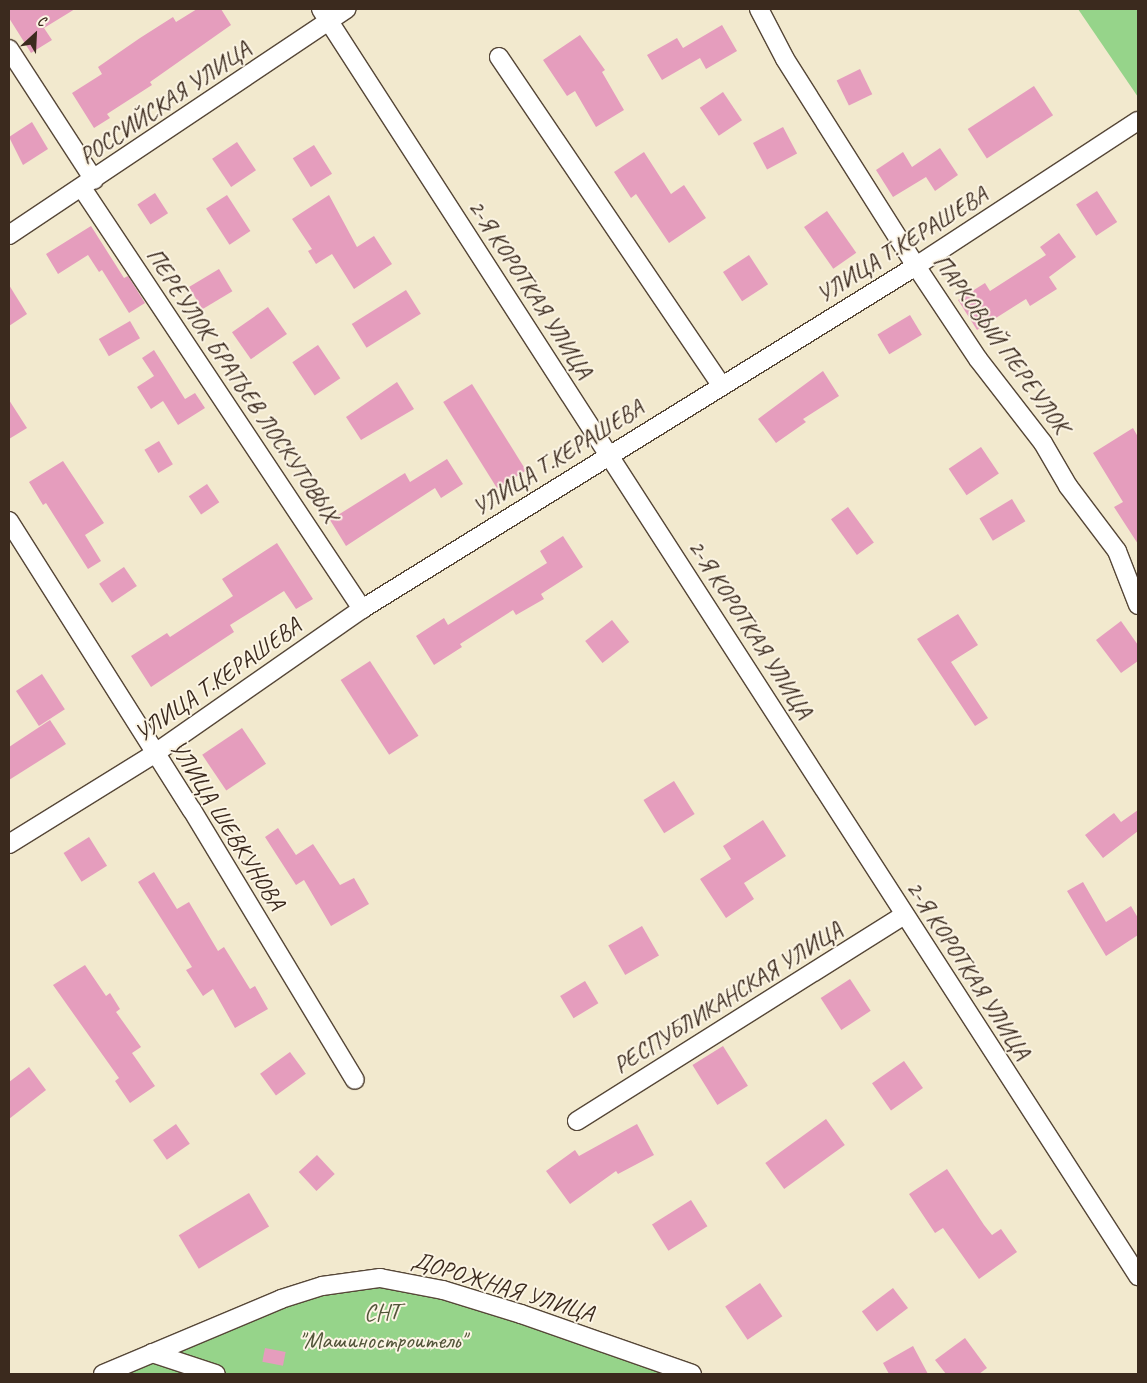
<!DOCTYPE html>
<meta charset="utf-8">
<style>
body{margin:0}
#map{position:relative;width:1147px;height:1383px;overflow:hidden;background:#f2e9ce;font-family:Caveat,sans-serif}
div>[style]{position:absolute}
.green>*{inset:0;background:#96d48a}
.building>*{inset:0;background:#e59dbd;transform-origin:0 0}
.roads{filter:drop-shadow(1px 0 #564738) drop-shadow(-1px 0 #564738) drop-shadow(0 1px #564738) drop-shadow(0 -1px #564738)}
.minor>*{height:18px;margin:-9px;padding:0 9px;transform-origin:9px;border-radius:9px;background:#fff}
span{translate:-50% -50%;white-space:nowrap;text-align:center;line-height:1.15;-webkit-text-stroke:4px #fcf5e5;paint-order:stroke}
.street-label{font-size:24px;color:#3b2a1e}
.park-label{font-size:24px;color:#525439}
.frame{position:absolute;inset:0;border:10px solid #3b2a1e;pointer-events:none}
.north{position:absolute;left:10px;top:10px;width:50px;height:50px;-webkit-text-stroke:4px #fcf5e5;paint-order:stroke;rotate:25deg;font-size:14px;font-weight:700;line-height:20px;text-align:center;color:#3b2a1e}
.north::after{content:'';display:block;margin:auto;width:18px;height:22px;background:#3b2a1e;clip-path:polygon(50% 0,100% 100%,50% 72%,0 100%)}
</style>
<div id="map">
<div class="green">
<i style="clip-path:polygon(1078px 9px,1138px 9px,1138px 97px)"></i>
<i style="clip-path:polygon(380px 1278px,692px 1374px,103px 1374px,281px 1299px)"></i>
</div>
<div class="building">
<i style="clip-path:polygon(9px 9px,75px 9px,44px 28px,52px 40px,31px 53px,9px 18px)"></i>
<i style="clip-path:polygon(197px 9px,221px 9px,231px 25px,150px 82px,152px 85px,107px 114px,110px 118px,94px 128px,72px 93px,102px 74px,98px 67px,140px 38px,173px 17px,176px 22px)"></i>
<i style="clip-path:polygon(722px 25px,737px 51px,706px 69px,700px 58px,662px 80px,647px 55px,677px 38px,683px 48px)"></i>
<i style="clip-path:polygon(580px 35px,605px 70px,602px 72px,624px 110px,596px 127px,575px 91px,567px 96px,543px 60px)"></i>
<i style="left:860px;top:69px;width:28px;height:26px;rotate:64deg"></i>
<i style="left:1034px;top:86px;width:35px;height:79px;rotate:57deg"></i>
<i style="left:723px;top:92px;width:34px;height:28px;rotate:56deg"></i>
<i style="clip-path:polygon(32px 122px,48px 149px,23px 165px,9px 137px)"></i>
<i style="left:783px;top:127px;width:30px;height:34px;rotate:62deg"></i>
<i style="left:237px;top:142px;width:34px;height:30px;rotate:56deg"></i>
<i style="left:314px;top:145px;width:34px;height:25px;rotate:58deg"></i>
<i style="clip-path:polygon(940px 148px,958px 175px,935px 191px,926px 177px,893px 197px,876px 170px,903px 152px,912px 167px)"></i>
<i style="clip-path:polygon(644px 152px,671px 194px,684px 185px,706px 218px,669px 243px,636px 194px,631px 198px,614px 172px)"></i>
<i style="left:1097px;top:191px;width:37px;height:25px;rotate:57deg"></i>
<i style="left:155px;top:193px;width:24px;height:21px;rotate:57deg"></i>
<i style="left:227px;top:195px;width:43px;height:25px;rotate:57deg"></i>
<i style="clip-path:polygon(329px 195px,357px 247px,374px 236px,392px 264px,354px 289px,332px 254px,316px 264px,308px 251px,312px 249px,292px 219px)"></i>
<i style="left:827px;top:211px;width:51px;height:28px;rotate:55deg"></i>
<i style="clip-path:polygon(91px 226px,124px 278px,128px 276px,145px 303px,129px 313px,102px 270px,99px 272px,88px 255px,58px 274px,46px 254px)"></i>
<i style="clip-path:polygon(1059px 233px,1076px 257px,1049px 277px,1057px 289px,1030px 306px,1026px 299px,977px 330px,958px 300px,985px 283px,990px 291px,1046px 255px,1040px 247px)"></i>
<i style="left:749px;top:255px;width:35px;height:31px;rotate:57deg"></i>
<i style="left:219px;top:269px;width:26px;height:35px;rotate:59deg"></i>
<i style="clip-path:polygon(9px 285px,27px 314px,9px 326px)"></i>
<i style="left:406px;top:290px;width:28px;height:64px;rotate:58deg"></i>
<i style="left:268px;top:307px;width:33px;height:44px;rotate:55deg"></i>
<i style="left:910px;top:315px;width:23px;height:38px;rotate:59deg"></i>
<i style="left:130px;top:321px;width:20px;height:36px;rotate:60deg"></i>
<i style="left:318px;top:345px;width:40px;height:31px;rotate:56deg"></i>
<i style="clip-path:polygon(154px 350px,185px 399px,195px 393px,205px 408px,178px 425px,163px 401px,151px 409px,137px 387px,154px 376px,142px 358px)"></i>
<i style="clip-path:polygon(823px 371px,839px 396px,803px 419px,806px 422px,776px 443px,758px 419px)"></i>
<i style="clip-path:polygon(397px 382px,414px 409px,361px 440px,346px 417px)"></i>
<i style="left:472px;top:384px;width:102px;height:34px;rotate:58deg"></i>
<i style="clip-path:polygon(9px 400px,27px 428px,9px 439px)"></i>
<i style="clip-path:polygon(1133px 428px,1138px 437px,1138px 544px,1114px 507px,1123px 502px,1093px 453px)"></i>
<i style="left:159px;top:441px;width:27px;height:17px;rotate:59deg"></i>
<i style="left:981px;top:447px;width:32px;height:39px;rotate:56deg"></i>
<i style="clip-path:polygon(447px 459px,463px 484px,441px 498px,435px 488px,346px 546px,330px 520px,405px 473px,410px 482px)"></i>
<i style="clip-path:polygon(63px 461px,104px 523px,85px 535px,101px 561px,88px 569px,46px 503px,43px 505px,29px 482px)"></i>
<i style="left:207px;top:484px;width:22px;height:22px;rotate:56deg"></i>
<i style="left:1012px;top:499px;width:26px;height:38px;rotate:59deg"></i>
<i style="left:848px;top:507px;width:44px;height:21px;rotate:54deg"></i>
<i style="clip-path:polygon(563px 536px,583px 567px,541px 594px,544px 599px,516px 615px,513px 610px,460px 644px,462px 647px,434px 665px,416px 636px,444px 618px,448px 625px,547px 563px,540px 551px)"></i>
<i style="clip-path:polygon(277px 543px,313px 599px,296px 609px,284px 591px,230px 625px,234px 632px,151px 687px,131px 656px,167px 633px,170px 637px,233px 596px,222px 579px)"></i>
<i style="left:124px;top:567px;width:23px;height:30px;rotate:56deg"></i>
<i style="clip-path:polygon(958px 614px,978px 645px,951px 662px,988px 718px,975px 726px,917px 639px)"></i>
<i style="left:612px;top:620px;width:28px;height:34px;rotate:52deg"></i>
<i style="clip-path:polygon(1121px 621px,1138px 645px,1138px 661px,1121px 673px,1096px 640px)"></i>
<i style="left:370px;top:661px;width:89px;height:35px;rotate:57deg"></i>
<i style="left:42px;top:674px;width:42px;height:31px;rotate:57deg"></i>
<i style="clip-path:polygon(50px 720px,66px 744px,9px 780px,9px 747px)"></i>
<i style="left:242px;top:728px;width:43px;height:48px;rotate:56deg"></i>
<i style="left:674px;top:781px;width:39px;height:36px;rotate:58deg"></i>
<i style="clip-path:polygon(1138px 810px,1138px 831px,1103px 858px,1085px 835px,1114px 813px,1121px 822px)"></i>
<i style="clip-path:polygon(763px 820px,786px 856px,744px 883px,754px 899px,726px 918px,700px 879px,731px 859px,723px 846px)"></i>
<i style="clip-path:polygon(278px 828px,296px 855px,313px 844px,340px 885px,354px 878px,369px 904px,331px 926px,304px 880px,296px 885px,265px 837px)"></i>
<i style="left:89px;top:837px;width:34px;height:30px;rotate:58deg"></i>
<i style="clip-path:polygon(154px 872px,177px 909px,189px 902px,218px 951px,224px 947px,250px 989px,255px 986px,268px 1009px,235px 1028px,213px 989px,203px 996px,186px 970px,192px 967px,138px 882px)"></i>
<i style="clip-path:polygon(1083px 882px,1106px 922px,1131px 906px,1138px 918px,1138px 935px,1106px 956px,1067px 891px)"></i>
<i style="left:642px;top:926px;width:34px;height:39px;rotate:60deg"></i>
<i style="clip-path:polygon(85px 965px,106px 996px,110px 993px,120px 1009px,116px 1012px,141px 1047px,132px 1053px,155px 1086px,130px 1103px,115px 1081px,119px 1078px,53px 985px)"></i>
<i style="left:850px;top:979px;width:38px;height:35px;rotate:57deg"></i>
<i style="left:585px;top:981px;width:26px;height:29px;rotate:59deg"></i>
<i style="left:723px;top:1046px;width:47px;height:36px;rotate:58deg"></i>
<i style="left:290px;top:1052px;width:27px;height:37px;rotate:54deg"></i>
<i style="left:904px;top:1061px;width:33px;height:39px;rotate:55deg"></i>
<i style="clip-path:polygon(29px 1067px,46px 1090px,9px 1119px,9px 1082px)"></i>
<i style="left:826px;top:1119px;width:32px;height:75px;rotate:54deg"></i>
<i style="left:176px;top:1124px;width:24px;height:28px;rotate:55deg"></i>
<i style="clip-path:polygon(637px 1124px,654px 1155px,618px 1174px,616px 1171px,570px 1204px,546px 1171px,575px 1150px,579px 1156px)"></i>
<i style="left:317px;top:1155px;width:26px;height:25px;rotate:47deg"></i>
<i style="clip-path:polygon(947px 1169px,984px 1225px,992px 1235px,1001px 1229px,1017px 1252px,979px 1279px,943px 1228px,935px 1233px,909px 1194px)"></i>
<i style="left:249px;top:1193px;width:39px;height:82px;rotate:59deg"></i>
<i style="left:691px;top:1200px;width:31px;height:46px;rotate:58deg"></i>
<i style="left:760px;top:1283px;width:40px;height:42px;rotate:56deg"></i>
<i style="left:893px;top:1288px;width:25px;height:39px;rotate:53deg"></i>
<i style="clip-path:polygon(965px 1338px,987px 1368px,979px 1374px,946px 1374px,935px 1360px)"></i>
<i style="clip-path:polygon(913px 1346px,928px 1374px,889px 1374px,883px 1363px)"></i>
<i style="left:265px;top:1348px;width:21px;height:14px;rotate:11deg"></i>
</div>
<div class="roads">
<div class="minor">
<i style="left:321px;top:9px;width:1508px;rotate:57.18deg"></i>
<i style="left:759px;top:9px;width:56px;rotate:62.5deg"></i>
<i style="left:785px;top:59px;width:245px;rotate:57.7deg"></i>
<i style="left:916px;top:266px;width:112px;rotate:56.3deg"></i>
<i style="left:978px;top:359px;width:106px;rotate:52.3deg"></i>
<i style="left:1043px;top:443px;width:50px;rotate:59.8deg"></i>
<i style="left:1068px;top:486px;width:81px;rotate:53deg"></i>
<i style="left:1117px;top:551px;width:58px;rotate:68.7deg"></i>
<i style="left:9px;top:49px;width:156px;rotate:57deg"></i>
<i style="left:499px;top:57px;width:396px;rotate:55.9deg"></i>
<i style="left:82px;top:188px;width:506px;rotate:56.37deg"></i>
<i style="left:9px;top:235px;width:406px;rotate:-33.8deg"></i>
<i style="left:9px;top:521px;width:342px;rotate:57.7deg"></i>
<i style="left:192px;top:810px;width:315px;rotate:58.9deg"></i>
<i style="left:9px;top:844px;width:171px;rotate:-31.8deg"></i>
<i style="left:154px;top:754px;width:254px;rotate:-34.9deg"></i>
<i style="left:362px;top:609px;width:652px;rotate:-31.76deg"></i>
<i style="left:916px;top:266px;width:265px;rotate:-33.2deg"></i>
<i style="left:577px;top:1121px;width:386px;rotate:-32.2deg"></i>
<i style="left:152px;top:1353px;width:67px;rotate:18.2deg"></i>
<i style="left:103px;top:1374px;width:193px;rotate:-22.8deg"></i>
<i style="left:281px;top:1299px;width:43px;rotate:-17.6deg"></i>
<i style="left:322px;top:1286px;width:59px;rotate:-7.9deg"></i>
<i style="left:380px;top:1278px;width:64px;rotate:10.8deg"></i>
<i style="left:443px;top:1290px;width:82px;rotate:17.1deg"></i>
<i style="left:521px;top:1314px;width:181px;rotate:19.3deg"></i>
</div>
</div>
<div class="street-label">
<span style="left:165px;top:103px;rotate:-34deg">РОССИЙСКАЯ УЛИЦА</span>
<span style="left:902px;top:245px;rotate:-32deg">УЛИЦА Т.КЕРАШЕВА</span>
<span style="left:530px;top:289px;rotate:57deg">2-Я КОРОТКАЯ УЛИЦА</span>
<span style="left:1001px;top:344px;rotate:54deg">ПАРКОВЫЙ ПЕРЕУЛОК</span>
<span style="left:242px;top:385px;rotate:56deg">ПЕРЕУЛОК БРАТЬЕВ ЛОСКУТОВЫХ</span>
<span style="left:558px;top:458px;rotate:-32deg">УЛИЦА Т.КЕРАШЕВА</span>
<span style="left:750px;top:629px;rotate:57deg">2-Я КОРОТКАЯ УЛИЦА</span>
<span style="left:218px;top:680px;rotate:-35deg">УЛИЦА Т.КЕРАШЕВА</span>
<span style="left:227px;top:825px;rotate:58deg">УЛИЦА ШЕВКУНОВА</span>
<span style="left:968px;top:970px;rotate:57deg">2-Я КОРОТКАЯ УЛИЦА</span>
<span style="left:728px;top:998px;rotate:-32deg">РЕСПУБЛИКАНСКАЯ УЛИЦА</span>
<span style="left:503px;top:1287px;rotate:17deg">ДОРОЖНАЯ УЛИЦА</span>
</div>
<div class="park-label">
<span style="left:382px;top:1327px">СНТ<br>"Машиностроитель"</span>
</div>
<div class="frame"></div>
<div class="north">С</div>
</div>
